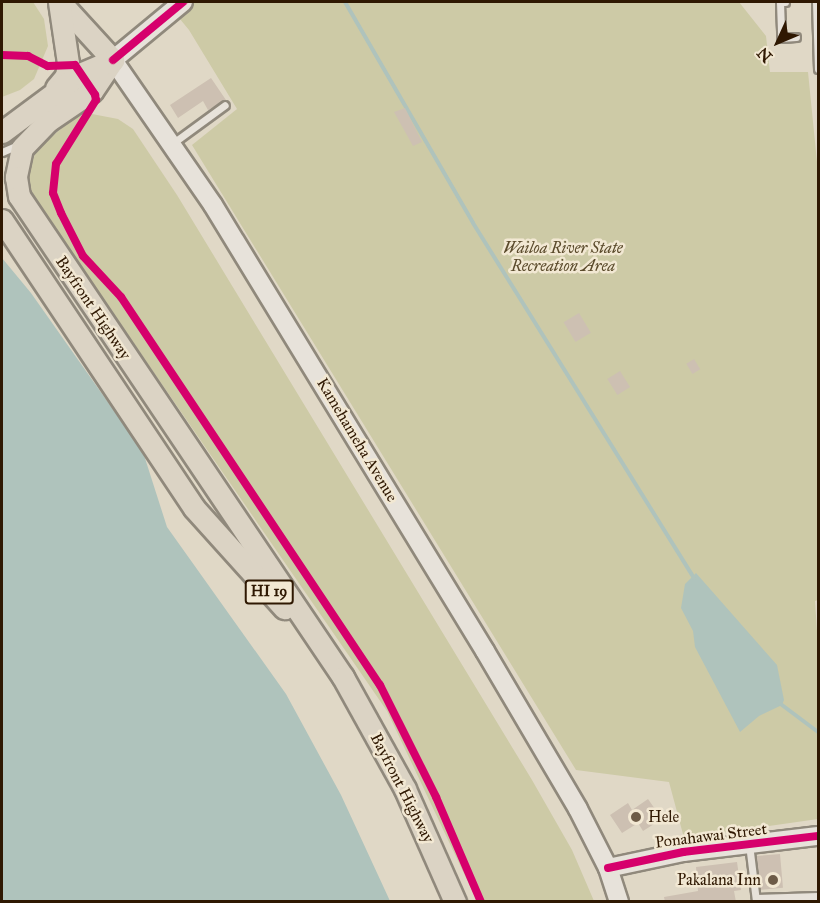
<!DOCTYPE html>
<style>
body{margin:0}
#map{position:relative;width:820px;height:903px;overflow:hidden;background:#e0d8c6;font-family:"IM FELL Great Primer",serif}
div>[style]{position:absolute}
.green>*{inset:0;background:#cdcaa6}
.water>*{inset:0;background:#afc3bc}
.stream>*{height:4px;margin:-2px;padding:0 2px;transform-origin:2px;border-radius:2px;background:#afc3bc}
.building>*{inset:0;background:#cdc0b2;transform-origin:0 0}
.roads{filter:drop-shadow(2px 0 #90897c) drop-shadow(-2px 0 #90897c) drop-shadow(0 2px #90897c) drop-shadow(0 -2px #90897c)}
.lane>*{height:7px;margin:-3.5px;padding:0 3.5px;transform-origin:3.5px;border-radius:3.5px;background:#e7e2da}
.secondary>*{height:18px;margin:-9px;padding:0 9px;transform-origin:9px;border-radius:9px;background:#e7e2da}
.primary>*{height:21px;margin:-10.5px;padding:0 10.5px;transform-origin:10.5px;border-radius:10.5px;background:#dbd3c4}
.cycleway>*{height:8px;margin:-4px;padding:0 4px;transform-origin:4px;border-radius:4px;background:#d6006c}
.dots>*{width:16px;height:16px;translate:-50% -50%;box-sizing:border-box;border:3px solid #f2e8d3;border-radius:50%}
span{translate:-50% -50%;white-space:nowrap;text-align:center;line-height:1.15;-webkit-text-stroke:5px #f2e8d3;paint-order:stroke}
.shield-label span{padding:2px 4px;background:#f2e8d3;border:2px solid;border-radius:4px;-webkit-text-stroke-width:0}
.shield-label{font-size:15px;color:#2f1802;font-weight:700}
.park-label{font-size:16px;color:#5a4a2b;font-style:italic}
.street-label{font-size:16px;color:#2f1802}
.poi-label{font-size:16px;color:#2f1802}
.left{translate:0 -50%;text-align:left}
.right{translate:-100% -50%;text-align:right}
.frame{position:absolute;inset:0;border:3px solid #2f1802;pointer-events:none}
.north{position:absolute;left:748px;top:12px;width:60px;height:60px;-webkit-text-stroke:4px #f2e8d3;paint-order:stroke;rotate:226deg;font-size:16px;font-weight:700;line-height:24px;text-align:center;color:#2f1802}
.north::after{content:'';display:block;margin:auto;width:21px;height:27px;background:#2f1802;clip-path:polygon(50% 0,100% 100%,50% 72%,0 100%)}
</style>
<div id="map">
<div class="green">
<i style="clip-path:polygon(2px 2px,33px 2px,44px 19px,48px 46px,34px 79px,20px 90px,2px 97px)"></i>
<i style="clip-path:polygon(166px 2px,739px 2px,766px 36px,770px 72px,808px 72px,818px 172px,818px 600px,815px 601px,818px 646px,818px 819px,684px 838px,669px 782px,576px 770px,192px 145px,237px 109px,189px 30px)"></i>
<i style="clip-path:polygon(92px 114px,118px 119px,133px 129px,177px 195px,532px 780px,572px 850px,594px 901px,477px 901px,387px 711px,33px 197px,28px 177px,36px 150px,75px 117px)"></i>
</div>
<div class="water">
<i style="clip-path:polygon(2px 258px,31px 293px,143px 452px,167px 527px,286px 694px,341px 795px,390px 901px,2px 901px)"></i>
<i style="clip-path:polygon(696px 573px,777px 665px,784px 700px,782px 705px,759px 716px,740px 732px,695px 647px,693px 631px,681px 608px,685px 584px)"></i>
</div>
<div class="stream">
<i style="left:345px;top:2px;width:255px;rotate:59.9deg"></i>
<i style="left:473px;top:223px;width:418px;rotate:58.1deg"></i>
<i style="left:778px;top:702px;width:50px;rotate:36.9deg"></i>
</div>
<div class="building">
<i style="clip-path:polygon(211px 78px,226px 100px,208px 110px,203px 101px,178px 118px,170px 105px)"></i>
<i style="clip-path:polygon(405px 108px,422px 142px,413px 146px,394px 112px)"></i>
<i style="left:579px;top:313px;width:23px;height:18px;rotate:59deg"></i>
<i style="left:694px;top:359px;width:12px;height:9px;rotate:59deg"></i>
<i style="left:620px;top:371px;width:19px;height:15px;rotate:58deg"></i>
<i style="clip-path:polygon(648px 799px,662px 819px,643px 831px,638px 823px,622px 833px,610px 815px,628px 803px,632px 810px)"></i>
<i style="left:780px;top:854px;width:34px;height:24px;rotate:85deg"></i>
<i style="clip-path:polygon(737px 862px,741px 890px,734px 891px,736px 902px,665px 902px,664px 897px,698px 891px,696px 867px)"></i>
</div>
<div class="roads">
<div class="lane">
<i style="left:785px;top:2px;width:5px;rotate:180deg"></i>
<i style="left:780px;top:2px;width:36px;rotate:88deg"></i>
<i style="left:781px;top:38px;width:15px;rotate:-4deg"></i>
<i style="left:816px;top:2px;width:67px;rotate:88.3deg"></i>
<i style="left:173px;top:143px;width:64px;rotate:-36.2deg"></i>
<i style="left:2px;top:152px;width:17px;rotate:-24deg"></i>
<i style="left:749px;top:844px;width:57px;rotate:83deg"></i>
<i style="left:756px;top:898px;width:62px;rotate:-1.8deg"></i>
</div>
<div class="secondary">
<i style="left:183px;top:2px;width:91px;rotate:140.4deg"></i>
<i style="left:113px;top:60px;width:176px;rotate:55.4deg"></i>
<i style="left:213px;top:205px;width:522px;rotate:58.62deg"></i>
<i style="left:485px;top:651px;width:183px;rotate:59.5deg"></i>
<i style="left:578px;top:809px;width:66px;rotate:63deg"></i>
<i style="left:608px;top:868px;width:36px;rotate:72deg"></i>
<i style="left:608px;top:868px;width:77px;rotate:-12deg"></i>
<i style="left:683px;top:852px;width:136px;rotate:-6.8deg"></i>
</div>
<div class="primary">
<i style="left:60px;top:2px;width:79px;rotate:47.6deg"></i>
<i style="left:113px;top:60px;width:37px;rotate:124deg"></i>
<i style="left:92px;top:91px;width:53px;rotate:145.7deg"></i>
<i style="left:48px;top:121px;width:37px;rotate:134deg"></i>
<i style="left:22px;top:148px;width:30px;rotate:102deg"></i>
<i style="left:16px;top:177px;width:19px;rotate:81deg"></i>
<i style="left:19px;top:196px;width:580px;rotate:56.04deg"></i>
<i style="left:343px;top:677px;width:128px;rotate:61deg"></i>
<i style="left:405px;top:789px;width:124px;rotate:66.1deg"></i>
<i style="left:56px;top:88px;width:16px;rotate:-50deg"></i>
<i style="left:66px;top:76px;width:13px;rotate:-81deg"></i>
<i style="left:68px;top:63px;width:62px;rotate:-98.4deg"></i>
<i style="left:2px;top:132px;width:97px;rotate:-36.6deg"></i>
<i style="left:80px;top:74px;width:36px;rotate:-23deg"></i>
<i style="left:2px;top:220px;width:346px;rotate:56.3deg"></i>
<i style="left:194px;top:508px;width:135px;rotate:48deg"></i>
</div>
</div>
<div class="cycleway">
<i style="left:2px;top:55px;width:26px;rotate:2deg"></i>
<i style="left:28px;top:56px;width:22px;rotate:27deg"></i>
<i style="left:48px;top:66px;width:27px;rotate:-2deg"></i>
<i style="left:75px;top:65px;width:36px;rotate:56deg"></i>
<i style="left:95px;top:95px;width:5px;rotate:79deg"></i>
<i style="left:96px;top:100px;width:75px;rotate:122deg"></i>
<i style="left:56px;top:164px;width:29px;rotate:96deg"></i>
<i style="left:53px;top:193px;width:22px;rotate:68deg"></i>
<i style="left:61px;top:213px;width:48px;rotate:62.9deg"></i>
<i style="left:83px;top:256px;width:56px;rotate:47.2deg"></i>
<i style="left:121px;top:297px;width:467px;rotate:56.3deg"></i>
<i style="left:380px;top:685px;width:125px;rotate:63.4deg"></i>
<i style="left:436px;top:797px;width:114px;rotate:66.8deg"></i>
<i style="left:113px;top:60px;width:91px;rotate:-39.6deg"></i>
<i style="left:608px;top:868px;width:77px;rotate:-12deg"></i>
<i style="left:683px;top:852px;width:136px;rotate:-6.8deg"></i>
</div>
<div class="dots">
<i style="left:636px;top:817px;background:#6d5b47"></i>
<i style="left:773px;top:880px;background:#6d5b47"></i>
</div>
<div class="shield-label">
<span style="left:269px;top:592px">HI 19</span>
</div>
<div class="park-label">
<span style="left:563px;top:257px">Wailoa River State<br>Recreation Area</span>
</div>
<div class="street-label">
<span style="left:93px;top:308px;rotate:56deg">Bayfront Highway</span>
<span style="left:357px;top:440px;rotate:59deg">Kamehameha Avenue</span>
<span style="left:402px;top:788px;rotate:63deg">Bayfront Highway</span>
<span style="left:711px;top:836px;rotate:-7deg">Ponahawai Street</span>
</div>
<div class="poi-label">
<span class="left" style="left:648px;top:817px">Hele</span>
<span class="right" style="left:761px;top:880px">Pakalana Inn</span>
</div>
<div class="frame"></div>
<div class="north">N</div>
</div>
